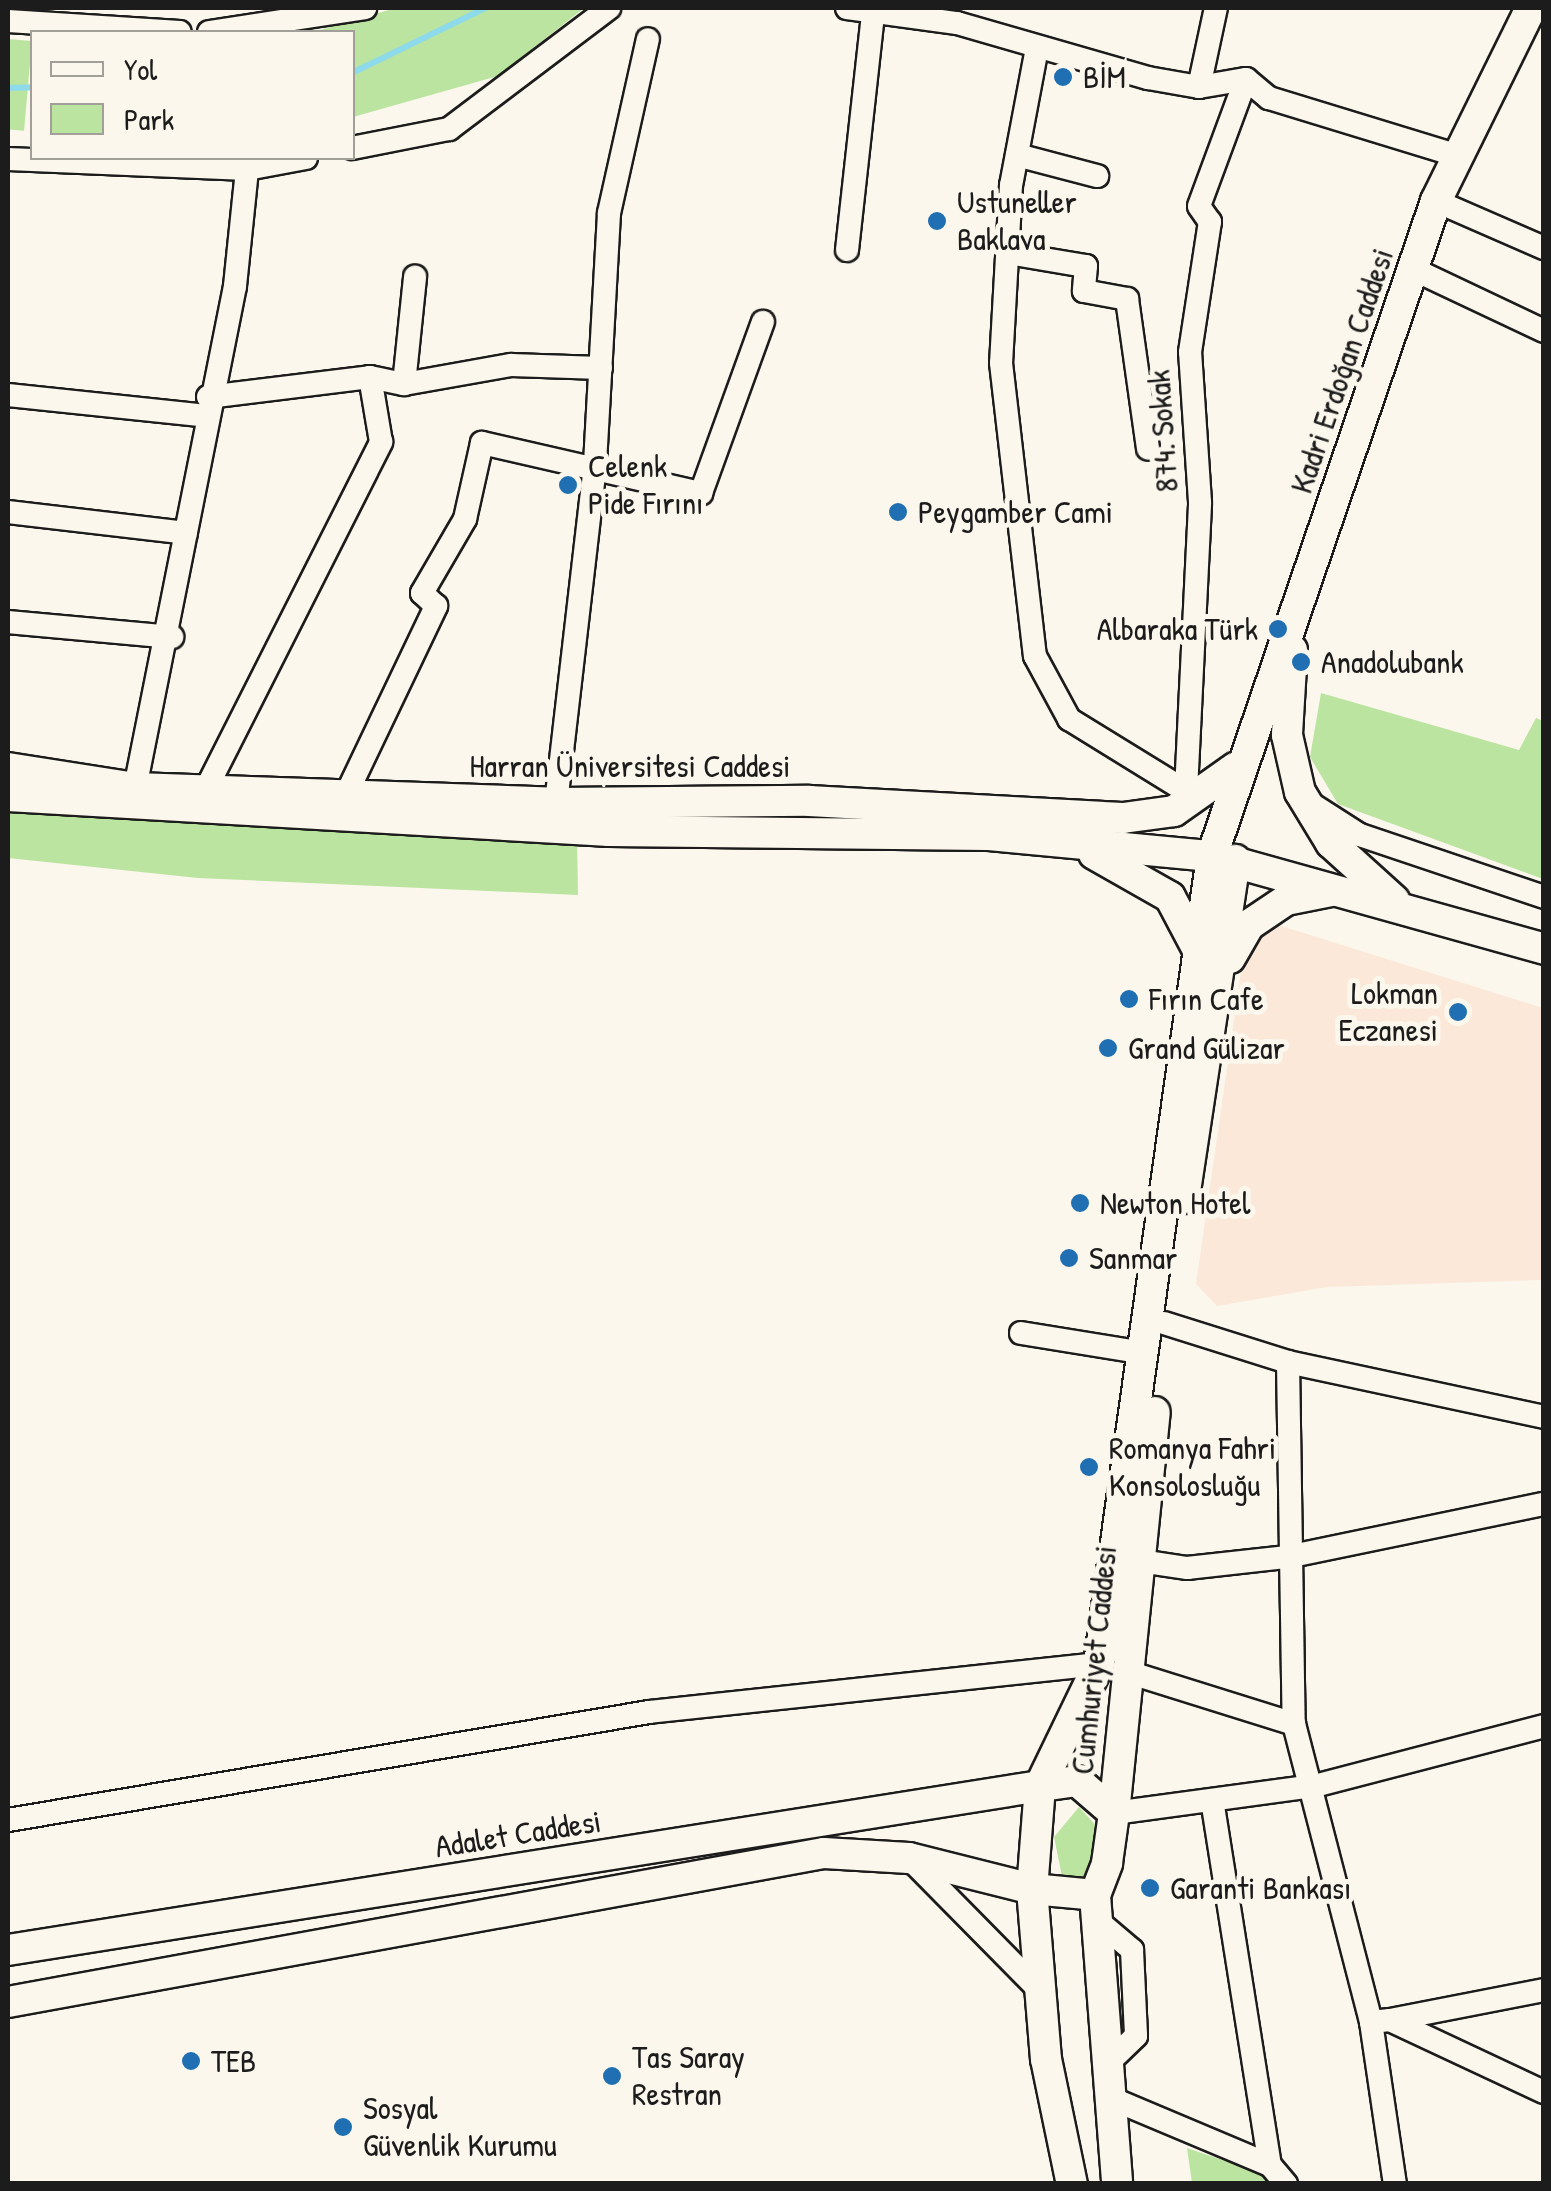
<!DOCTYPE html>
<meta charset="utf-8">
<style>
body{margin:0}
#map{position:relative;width:1551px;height:2191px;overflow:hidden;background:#fbf7ec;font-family:"Patrick Hand",sans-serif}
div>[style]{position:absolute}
.built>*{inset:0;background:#fbe8d9}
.green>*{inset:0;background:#bbe4a0;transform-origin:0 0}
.stream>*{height:6px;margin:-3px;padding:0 3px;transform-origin:3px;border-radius:3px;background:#8cdaea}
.roads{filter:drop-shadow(2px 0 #1c1c1c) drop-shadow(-2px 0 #1c1c1c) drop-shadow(0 2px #1c1c1c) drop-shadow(0 -2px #1c1c1c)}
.minor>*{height:22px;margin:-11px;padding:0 11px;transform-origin:11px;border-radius:11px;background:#fbf7ec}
.major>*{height:30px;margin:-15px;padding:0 15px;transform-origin:15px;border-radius:15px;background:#fbf7ec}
.dots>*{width:28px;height:28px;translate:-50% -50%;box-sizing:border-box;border:5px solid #fbf7ec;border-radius:50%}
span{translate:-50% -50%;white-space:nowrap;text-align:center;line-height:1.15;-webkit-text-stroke:10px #fbf7ec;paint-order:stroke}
.poi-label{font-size:32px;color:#1c1c1c}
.left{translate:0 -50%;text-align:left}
.right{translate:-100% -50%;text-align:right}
.street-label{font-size:32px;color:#1c1c1c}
.frame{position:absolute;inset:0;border:10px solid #1c1c1c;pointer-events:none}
.legend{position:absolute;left:30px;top:30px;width:325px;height:130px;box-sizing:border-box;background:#fbf7ec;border:2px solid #a29f99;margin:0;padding:12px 18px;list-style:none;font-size:30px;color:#1c1c1c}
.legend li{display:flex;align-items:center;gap:20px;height:50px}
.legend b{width:50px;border:2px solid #a29f99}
</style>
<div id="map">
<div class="built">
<i style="clip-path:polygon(1275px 924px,1543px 1008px,1543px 1280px,1327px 1287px,1217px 1306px,1196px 1284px,1243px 957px)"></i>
</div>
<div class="green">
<i style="clip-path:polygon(396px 8px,584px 8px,498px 76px,353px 117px,352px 32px,313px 32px)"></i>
<i style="left:8px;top:39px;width:24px;height:90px;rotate:5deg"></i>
<i style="clip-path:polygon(1321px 693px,1519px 750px,1536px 718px,1543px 721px,1543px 879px,1338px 804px,1310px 757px)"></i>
<i style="clip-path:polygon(8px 804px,164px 822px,577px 838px,578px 895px,198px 878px,8px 858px)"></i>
<i style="clip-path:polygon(1079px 1807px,1100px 1830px,1088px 1882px,1063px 1881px,1054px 1837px)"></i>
<i style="clip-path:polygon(1187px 2148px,1272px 2177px,1277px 2183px,1192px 2183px)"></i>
</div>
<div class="stream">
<i style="left:352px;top:73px;width:148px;rotate:-26deg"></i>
<i style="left:8px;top:88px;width:24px;rotate:-2deg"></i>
</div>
<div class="roads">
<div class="minor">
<i style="left:847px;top:8px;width:111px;rotate:7.8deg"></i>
<i style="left:957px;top:23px;width:199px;rotate:16.1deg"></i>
<i style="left:1148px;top:78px;width:52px;rotate:10deg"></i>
<i style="left:1199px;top:87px;width:48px;rotate:-9.7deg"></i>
<i style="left:1246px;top:79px;width:30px;rotate:40deg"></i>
<i style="left:1269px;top:98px;width:195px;rotate:17deg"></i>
<i style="left:8px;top:21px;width:172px;rotate:3.7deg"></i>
<i style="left:209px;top:32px;width:158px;rotate:-8.7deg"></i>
<i style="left:1037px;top:48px;width:139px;rotate:100.7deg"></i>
<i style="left:1011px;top:185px;width:178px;rotate:93.2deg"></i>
<i style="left:1001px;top:363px;width:295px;rotate:83.4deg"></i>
<i style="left:1035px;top:656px;width:72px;rotate:61.6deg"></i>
<i style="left:1069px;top:719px;width:137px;rotate:31.6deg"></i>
<i style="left:1186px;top:791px;width:289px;rotate:-87.2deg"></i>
<i style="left:1200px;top:502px;width:150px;rotate:-93.8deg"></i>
<i style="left:1190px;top:352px;width:132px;rotate:-81.3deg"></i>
<i style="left:1210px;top:222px;width:19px;rotate:-125deg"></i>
<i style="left:1199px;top:206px;width:135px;rotate:-69.7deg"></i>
<i style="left:1199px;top:87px;width:81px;rotate:-77.9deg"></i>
<i style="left:352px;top:148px;width:99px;rotate:-11.1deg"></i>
<i style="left:449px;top:129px;width:201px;rotate:-37.1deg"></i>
<i style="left:1017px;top:155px;width:83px;rotate:14.7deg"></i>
<i style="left:8px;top:159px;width:239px;rotate:2.4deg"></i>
<i style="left:247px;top:169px;width:60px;rotate:-10.6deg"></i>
<i style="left:1436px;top:201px;width:118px;rotate:23.5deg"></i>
<i style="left:847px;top:250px;width:238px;rotate:-83.7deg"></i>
<i style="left:1008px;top:253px;width:79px;rotate:9.5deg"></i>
<i style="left:1086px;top:266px;width:25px;rotate:95deg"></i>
<i style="left:1084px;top:291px;width:44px;rotate:10.5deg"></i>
<i style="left:1127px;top:299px;width:151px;rotate:82deg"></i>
<i style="left:1415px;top:270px;width:143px;rotate:25.3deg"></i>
<i style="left:404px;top:384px;width:108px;rotate:-84.1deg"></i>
<i style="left:8px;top:395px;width:200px;rotate:6deg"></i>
<i style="left:208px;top:397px;width:163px;rotate:-7deg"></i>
<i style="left:8px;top:512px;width:179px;rotate:6.7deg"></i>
<i style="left:8px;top:622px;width:165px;rotate:5.2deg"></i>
<i style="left:135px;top:788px;width:512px;rotate:-78.73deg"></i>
<i style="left:235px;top:286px;width:118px;rotate:-84.1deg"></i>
<i style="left:206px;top:789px;width:389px;rotate:-63.2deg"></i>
<i style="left:381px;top:442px;width:66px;rotate:-99.6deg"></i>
<i style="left:370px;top:377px;width:35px;rotate:12deg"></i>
<i style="left:404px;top:384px;width:109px;rotate:-10.1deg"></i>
<i style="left:511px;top:365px;width:90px;rotate:1.9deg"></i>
<i style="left:345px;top:797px;width:212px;rotate:-64.5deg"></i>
<i style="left:436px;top:606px;width:19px;rotate:-137deg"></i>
<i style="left:422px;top:593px;width:86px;rotate:-59.8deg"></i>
<i style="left:465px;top:519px;width:78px;rotate:-77.4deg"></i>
<i style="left:482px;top:443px;width:225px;rotate:12.9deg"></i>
<i style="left:701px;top:493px;width:182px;rotate:-70.1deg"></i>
<i style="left:556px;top:803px;width:341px;rotate:-83.4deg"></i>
<i style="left:595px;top:464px;width:251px;rotate:-86.8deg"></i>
<i style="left:609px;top:213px;width:178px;rotate:-77.4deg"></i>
<i style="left:1313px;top:805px;width:56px;rotate:32.6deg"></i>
<i style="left:1360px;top:835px;width:194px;rotate:18.6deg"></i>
<i style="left:1164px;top:1323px;width:130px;rotate:17.5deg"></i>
<i style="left:1288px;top:1362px;width:262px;rotate:12.1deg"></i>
<i style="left:1021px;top:1333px;width:125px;rotate:9.2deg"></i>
<i style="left:1288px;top:1362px;width:362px;rotate:89.1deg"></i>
<i style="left:1294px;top:1724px;width:308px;rotate:75.5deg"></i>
<i style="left:1371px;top:2022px;width:164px;rotate:81.6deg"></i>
<i style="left:1140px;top:1561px;width:48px;rotate:8.5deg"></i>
<i style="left:1187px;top:1568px;width:101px;rotate:-6.3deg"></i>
<i style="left:1287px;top:1557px;width:262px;rotate:-11.7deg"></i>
<i style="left:1128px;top:1672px;width:174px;rotate:17.4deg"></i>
<i style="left:1213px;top:1806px;width:363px;rotate:81deg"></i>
<i style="left:1114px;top:1813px;width:202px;rotate:-7.7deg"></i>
<i style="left:1314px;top:1786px;width:238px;rotate:-14.6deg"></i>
<i style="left:8px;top:1820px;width:650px;rotate:-9.56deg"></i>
<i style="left:649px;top:1712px;width:453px;rotate:-6.1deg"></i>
<i style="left:911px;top:1860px;width:188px;rotate:45.4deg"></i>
<i style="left:1098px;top:1921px;width:45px;rotate:40.5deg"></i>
<i style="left:1132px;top:1950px;width:86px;rotate:87.3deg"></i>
<i style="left:1136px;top:2036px;width:36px;rotate:136deg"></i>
<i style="left:1390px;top:2020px;width:157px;rotate:-11deg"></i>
<i style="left:1371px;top:2022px;width:19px;rotate:-6deg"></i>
<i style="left:1390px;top:2020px;width:170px;rotate:25.1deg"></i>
<i style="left:1115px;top:2100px;width:168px;rotate:22.8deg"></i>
<i style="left:1270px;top:2165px;width:25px;rotate:50deg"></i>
</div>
<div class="major">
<i style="left:1292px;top:650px;width:85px;rotate:93.4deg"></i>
<i style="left:1287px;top:735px;width:58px;rotate:77.2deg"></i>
<i style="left:1300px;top:792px;width:60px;rotate:58.7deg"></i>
<i style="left:1331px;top:843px;width:85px;rotate:42.1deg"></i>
<i style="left:8px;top:768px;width:129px;rotate:8.9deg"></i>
<i style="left:135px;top:788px;width:421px;rotate:2deg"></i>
<i style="left:556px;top:803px;width:253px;rotate:-0.5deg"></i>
<i style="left:809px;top:801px;width:314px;rotate:3.1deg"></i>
<i style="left:1123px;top:818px;width:51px;rotate:-7.8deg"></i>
<i style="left:1174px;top:811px;width:75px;rotate:-35.2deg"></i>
<i style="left:8px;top:796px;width:602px;rotate:3.33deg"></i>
<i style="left:609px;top:831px;width:379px;rotate:0.6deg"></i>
<i style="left:988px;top:835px;width:225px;rotate:5.4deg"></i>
<i style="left:1212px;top:856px;width:345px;rotate:15.6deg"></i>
<i style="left:1094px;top:854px;width:87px;rotate:29.5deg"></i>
<i style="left:1170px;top:897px;width:60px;rotate:62.2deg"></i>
<i style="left:1230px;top:958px;width:38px;rotate:-60deg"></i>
<i style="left:1249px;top:925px;width:45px;rotate:-34deg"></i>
<i style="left:1286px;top:900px;width:46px;rotate:-11.3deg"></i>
<i style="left:1184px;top:1198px;width:342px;rotate:-81.4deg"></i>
<i style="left:1114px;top:1813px;width:49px;rotate:-139.1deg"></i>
<i style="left:1077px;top:1781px;width:37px;rotate:172deg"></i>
<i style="left:1040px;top:1786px;width:103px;rotate:94.4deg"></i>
<i style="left:1032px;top:1889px;width:63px;rotate:5.4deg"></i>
<i style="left:1095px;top:1895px;width:34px;rotate:-69deg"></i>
<i style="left:1107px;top:1863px;width:50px;rotate:-82deg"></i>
<i style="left:1114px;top:1813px;width:403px;rotate:-84.2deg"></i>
<i style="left:1095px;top:1895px;width:290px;rotate:85.6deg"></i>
<i style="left:8px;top:1950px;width:1045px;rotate:-9.03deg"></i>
<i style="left:1040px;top:1786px;width:136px;rotate:-64.2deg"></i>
<i style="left:1099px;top:1664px;width:816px;rotate:-82.04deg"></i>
<i style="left:1212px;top:856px;width:692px;rotate:-71.12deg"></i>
<i style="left:1436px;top:201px;width:215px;rotate:-63.8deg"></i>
<i style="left:8px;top:2002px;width:829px;rotate:-10.35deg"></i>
<i style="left:824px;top:1853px;width:85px;rotate:3.4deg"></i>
<i style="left:909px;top:1858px;width:127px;rotate:14.1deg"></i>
<i style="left:1032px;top:1889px;width:171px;rotate:85.3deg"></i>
<i style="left:1046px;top:2059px;width:128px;rotate:78.3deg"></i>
</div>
</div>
<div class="dots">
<i style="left:1063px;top:77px;background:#1f6fb2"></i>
<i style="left:937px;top:221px;background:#1f6fb2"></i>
<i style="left:568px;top:485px;background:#1f6fb2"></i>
<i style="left:898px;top:512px;background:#1f6fb2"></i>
<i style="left:1278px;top:629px;background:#1f6fb2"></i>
<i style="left:1301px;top:662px;background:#1f6fb2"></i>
<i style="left:1129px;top:999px;background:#1f6fb2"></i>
<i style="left:1458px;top:1012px;background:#1f6fb2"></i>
<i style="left:1108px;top:1048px;background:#1f6fb2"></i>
<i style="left:1080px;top:1203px;background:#1f6fb2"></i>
<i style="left:1069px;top:1258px;background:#1f6fb2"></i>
<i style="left:1089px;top:1467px;background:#1f6fb2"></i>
<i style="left:1150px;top:1888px;background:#1f6fb2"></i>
<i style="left:191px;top:2061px;background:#1f6fb2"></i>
<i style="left:612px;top:2076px;background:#1f6fb2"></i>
<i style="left:343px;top:2127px;background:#1f6fb2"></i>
</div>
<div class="poi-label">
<span class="left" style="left:1083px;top:77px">BİM</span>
<span class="left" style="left:957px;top:221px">Ustuneller<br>Baklava</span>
<span class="left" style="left:588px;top:485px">Celenk<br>Pide Fırını</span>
<span class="left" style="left:918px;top:512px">Peygamber Cami</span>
<span class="right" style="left:1258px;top:629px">Albaraka Türk</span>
<span class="left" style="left:1321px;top:662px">Anadolubank</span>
<span class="right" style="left:1438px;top:1012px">Lokman<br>Eczanesi</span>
<span class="left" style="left:1149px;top:999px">Fırın Cafe</span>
<span class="left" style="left:1128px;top:1048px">Grand Gülizar</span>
<span class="left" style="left:1100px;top:1203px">Newton Hotel</span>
<span class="left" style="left:1089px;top:1258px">Sanmar</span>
<span class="left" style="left:1109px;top:1467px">Romanya Fahri<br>Konsolosluğu</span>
<span class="left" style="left:1170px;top:1888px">Garanti Bankası</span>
<span class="left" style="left:632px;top:2076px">Tas Saray<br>Restran</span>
<span class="left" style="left:211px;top:2061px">TEB</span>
<span class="left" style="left:363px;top:2127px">Sosyal<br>Güvenlik Kurumu</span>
</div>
<div class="street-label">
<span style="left:1342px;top:371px;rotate:-71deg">Kadri Erdoğan Caddesi</span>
<span style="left:1163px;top:431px;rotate:-94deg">874. Sokak</span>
<span style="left:630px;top:766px">Harran Üniversitesi Caddesi</span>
<span style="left:1094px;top:1660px;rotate:-84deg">Cumhuriyet Caddesi</span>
<span style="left:518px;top:1834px;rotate:-9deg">Adalet Caddesi</span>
</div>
<div class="frame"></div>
<ul class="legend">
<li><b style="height:12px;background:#fbf7ec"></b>Yol</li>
<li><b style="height:28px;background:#bbe4a0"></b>Park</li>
</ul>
</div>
